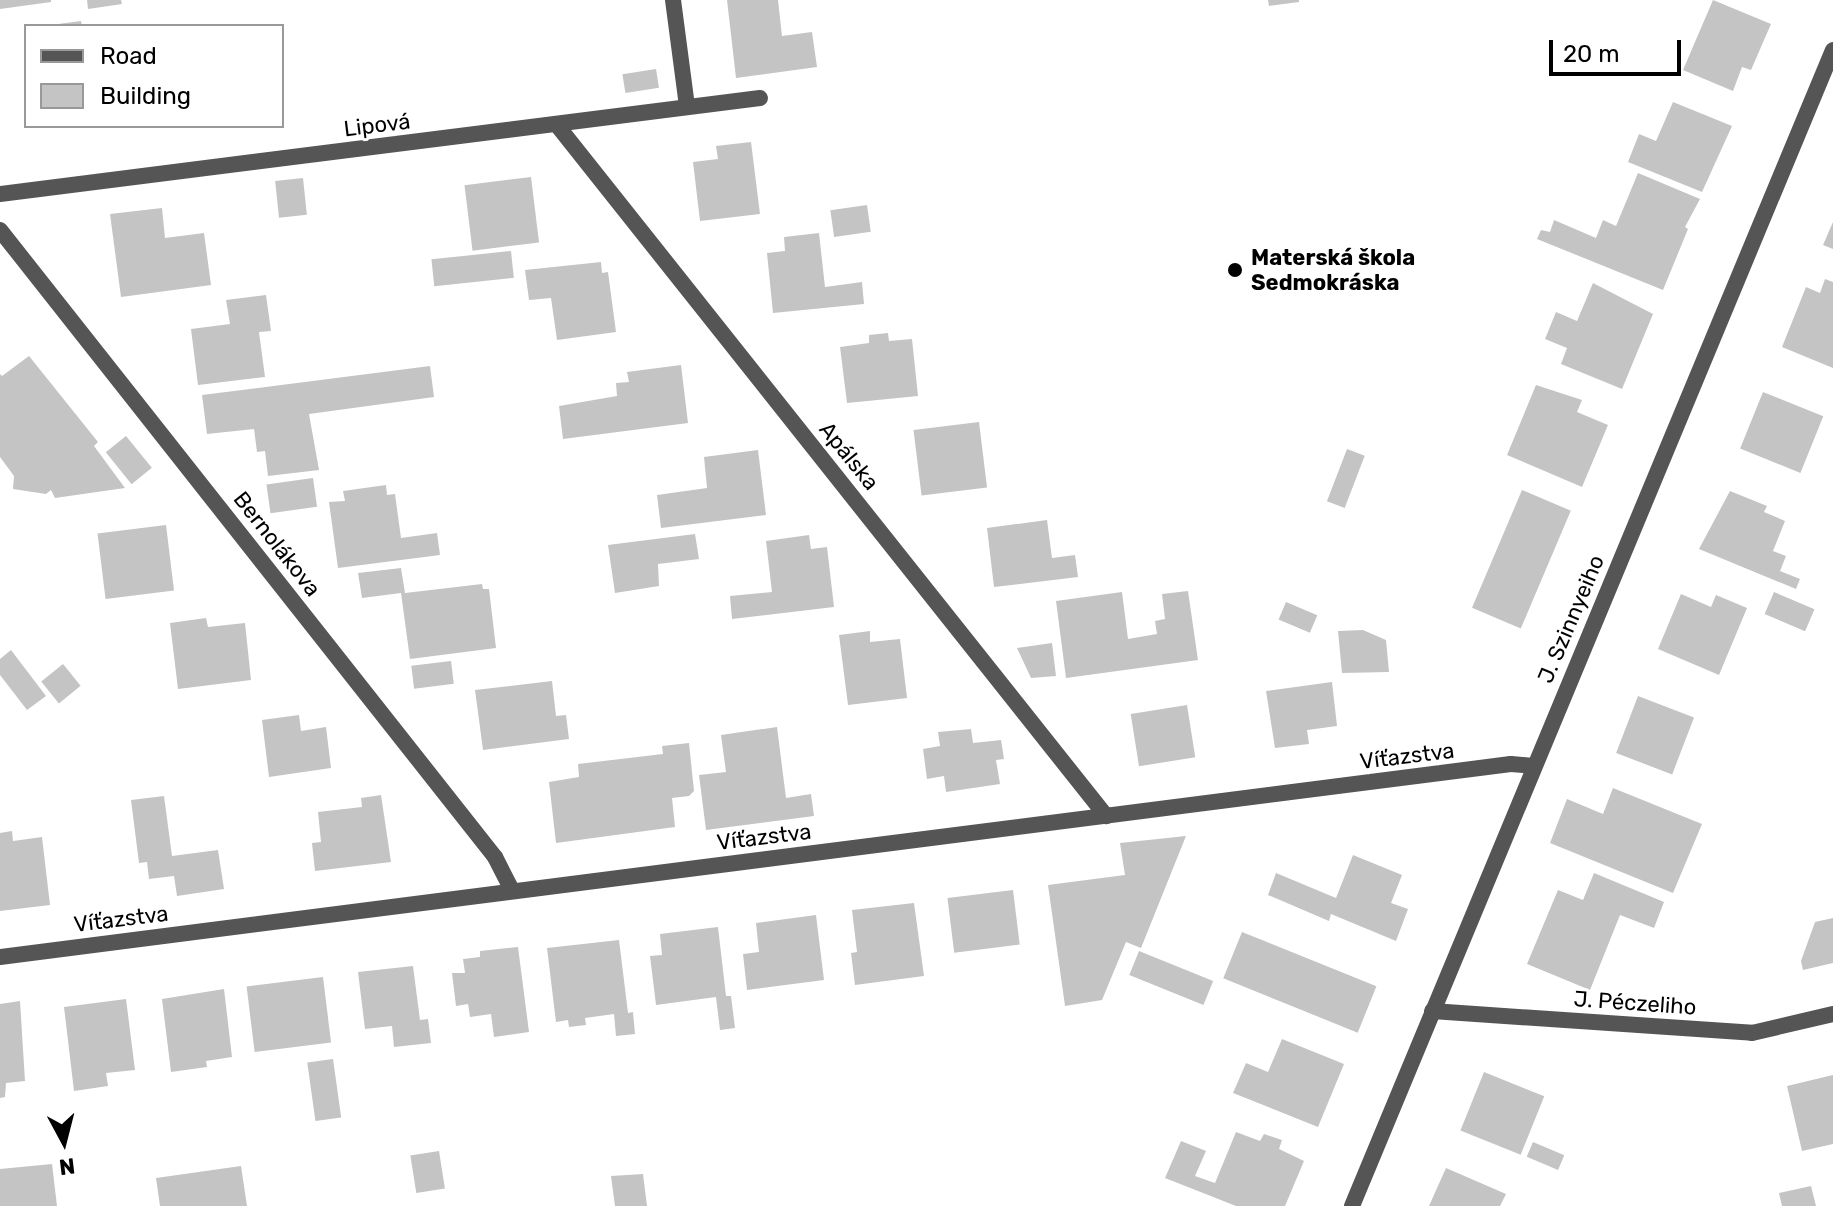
<!DOCTYPE html>
<meta charset="utf-8">
<style>
body{margin:0}
#map{position:relative;width:1833px;height:1206px;overflow:hidden;background:#fff;font-family:Rubik,sans-serif}
div>[style]{position:absolute}
.building>*{inset:0;background:#c4c4c4;transform-origin:0 0}
.street>*{height:16px;margin:-8px;padding:0 8px;transform-origin:8px;border-radius:8px;background:#555}
.dots>*{width:22px;height:22px;translate:-50% -50%;box-sizing:border-box;border:4px solid #fff;border-radius:50%}
span{translate:-50% -50%;white-space:nowrap;text-align:center;line-height:1.15;-webkit-text-stroke:6px #fff;paint-order:stroke}
.street-label{font-size:22px;color:#000}
.poi-label{font-size:22px;color:#000;font-weight:700}
.left{translate:0 -50%;text-align:left}
.legend{position:absolute;left:24px;top:24px;width:260px;height:104px;box-sizing:border-box;background:#fff;border:2px solid #999;margin:0;padding:10px 14px;list-style:none;font-size:24px;color:#000}
.legend li{display:flex;align-items:center;gap:16px;height:40px}
.legend b{width:40px;border:2px solid #999}
.north{position:absolute;left:24px;top:1102px;width:80px;height:80px;-webkit-text-stroke:6px #fff;paint-order:stroke;rotate:173deg;font-size:22px;font-weight:700;line-height:32px;text-align:center;color:#000}
.north::after{content:'';display:block;margin:auto;width:28px;height:36px;background:#000;clip-path:polygon(50% 0,100% 100%,50% 72%,0 100%)}
.scale{position:absolute;left:1549px;top:40px;width:132px;height:36px;box-sizing:border-box;border:4px solid #000;border-top:0;padding-left:10px;font-size:24px;line-height:28px;white-space:nowrap;color:#000;-webkit-text-stroke:6px #fff;paint-order:stroke}
</style>
<div id="map">
<div class="building">
<i style="clip-path:polygon(0 0,51px 0,51px 2px,0 9px)"></i>
<i style="clip-path:polygon(87px 0,121px 0,122px 4px,88px 9px)"></i>
<i style="clip-path:polygon(727px 0,778px 0,782px 36px,812px 32px,817px 67px,736px 78px)"></i>
<i style="clip-path:polygon(1268px 0,1299px 0,1299px 2px,1269px 6px)"></i>
<i style="clip-path:polygon(1713px 0,1771px 24px,1751px 70px,1742px 67px,1733px 91px,1683px 70px)"></i>
<i style="clip-path:polygon(81px 21px,82px 26px,58px 26px,58px 24px)"></i>
<i style="left:656px;top:69px;width:19px;height:34px;rotate:81deg"></i>
<i style="clip-path:polygon(1673px 102px,1732px 126px,1702px 192px,1628px 162px,1639px 134px,1656px 141px)"></i>
<i style="clip-path:polygon(751px 142px,760px 214px,700px 221px,693px 162px,718px 159px,716px 146px)"></i>
<i style="clip-path:polygon(1638px 173px,1700px 199px,1685px 227px,1688px 229px,1663px 290px,1537px 239px,1541px 230px,1550px 232px,1554px 220px,1596px 238px,1603px 220px,1616px 226px)"></i>
<i style="left:531px;top:177px;width:66px;height:67px;rotate:83deg"></i>
<i style="left:303px;top:178px;width:37px;height:28px;rotate:84deg"></i>
<i style="left:867px;top:205px;width:27px;height:37px;rotate:82deg"></i>
<i style="clip-path:polygon(162px 208px,165px 238px,204px 233px,211px 285px,121px 297px,110px 214px)"></i>
<i style="clip-path:polygon(1833px 222px,1833px 249px,1823px 245px)"></i>
<i style="clip-path:polygon(819px 233px,825px 287px,862px 282px,864px 304px,773px 313px,767px 253px,785px 251px,784px 237px)"></i>
<i style="left:511px;top:251px;width:27px;height:80px;rotate:84deg"></i>
<i style="clip-path:polygon(601px 262px,602px 273px,608px 272px,616px 332px,557px 340px,551px 298px,529px 300px,525px 270px)"></i>
<i style="clip-path:polygon(1825px 279px,1833px 282px,1833px 368px,1782px 347px,1806px 287px,1820px 293px)"></i>
<i style="clip-path:polygon(1593px 283px,1653px 314px,1622px 389px,1561px 364px,1567px 348px,1545px 339px,1556px 312px,1577px 321px)"></i>
<i style="clip-path:polygon(266px 295px,271px 331px,259px 332px,265px 377px,198px 385px,191px 329px,230px 324px,226px 300px)"></i>
<i style="clip-path:polygon(888px 333px,889px 341px,912px 339px,918px 396px,847px 403px,840px 347px,869px 343px,869px 335px)"></i>
<i style="clip-path:polygon(29px 356px,98px 442px,94px 446px,125px 488px,55px 498px,51px 490px,46px 494px,13px 489px,14px 476px,0 457px,0 374px,2px 376px)"></i>
<i style="clip-path:polygon(681px 365px,688px 423px,563px 439px,559px 406px,617px 396px,616px 383px,629px 382px,627px 372px)"></i>
<i style="clip-path:polygon(430px 366px,434px 397px,309px 414px,319px 470px,268px 476px,265px 451px,257px 452px,254px 429px,207px 434px,202px 395px)"></i>
<i style="clip-path:polygon(1536px 385px,1582px 400px,1577px 412px,1608px 425px,1582px 487px,1507px 455px)"></i>
<i style="left:1763px;top:392px;width:65px;height:61px;rotate:22deg"></i>
<i style="left:979px;top:422px;width:66px;height:66px;rotate:83deg"></i>
<i style="left:126px;top:436px;width:41px;height:26px;rotate:51deg"></i>
<i style="left:1347px;top:449px;width:19px;height:56px;rotate:21deg"></i>
<i style="clip-path:polygon(758px 450px,766px 515px,661px 528px,657px 495px,707px 488px,704px 457px)"></i>
<i style="left:313px;top:478px;width:29px;height:47px;rotate:82deg"></i>
<i style="clip-path:polygon(386px 485px,387px 495px,395px 494px,401px 538px,437px 533px,440px 555px,338px 568px,329px 502px,345px 501px,343px 491px)"></i>
<i style="left:1522px;top:490px;width:53px;height:128px;rotate:23deg"></i>
<i style="clip-path:polygon(1730px 491px,1767px 506px,1764px 512px,1785px 521px,1773px 551px,1786px 556px,1780px 571px,1800px 579px,1796px 589px,1699px 549px)"></i>
<i style="clip-path:polygon(1047px 520px,1052px 558px,1075px 555px,1078px 577px,994px 587px,987px 528px)"></i>
<i style="left:166px;top:525px;width:66px;height:69px;rotate:83deg"></i>
<i style="clip-path:polygon(695px 534px,699px 559px,658px 564px,659px 586px,615px 593px,608px 545px)"></i>
<i style="clip-path:polygon(809px 535px,811px 549px,827px 547px,834px 607px,732px 619px,730px 596px,772px 592px,766px 541px)"></i>
<i style="clip-path:polygon(401px 568px,405px 593px,482px 584px,483px 589px,489px 589px,496px 648px,410px 659px,401px 593px,362px 598px,358px 573px)"></i>
<i style="clip-path:polygon(1188px 591px,1198px 660px,1066px 678px,1056px 601px,1122px 592px,1128px 639px,1157px 634px,1155px 621px,1165px 619px,1162px 594px)"></i>
<i style="left:1774px;top:592px;width:44px;height:24px;rotate:23deg"></i>
<i style="clip-path:polygon(1681px 594px,1711px 607px,1716px 595px,1747px 608px,1719px 675px,1658px 649px)"></i>
<i style="left:1286px;top:602px;width:34px;height:19px;rotate:23deg"></i>
<i style="clip-path:polygon(206px 618px,208px 627px,245px 623px,251px 680px,178px 689px,170px 623px)"></i>
<i style="clip-path:polygon(1363px 630px,1386px 640px,1389px 672px,1342px 673px,1338px 631px)"></i>
<i style="clip-path:polygon(870px 631px,870px 642px,900px 639px,907px 698px,848px 705px,839px 635px)"></i>
<i style="clip-path:polygon(1052px 643px,1056px 676px,1031px 678px,1017px 648px)"></i>
<i style="clip-path:polygon(11px 650px,46px 696px,27px 710px,0 675px,0 659px)"></i>
<i style="left:451px;top:661px;width:23px;height:40px;rotate:83deg"></i>
<i style="left:63px;top:664px;width:28px;height:28px;rotate:51deg"></i>
<i style="clip-path:polygon(552px 681px,556px 716px,566px 715px,569px 739px,483px 750px,475px 690px)"></i>
<i style="clip-path:polygon(1332px 682px,1337px 726px,1307px 730px,1309px 744px,1275px 748px,1266px 691px)"></i>
<i style="left:1638px;top:696px;width:60px;height:61px;rotate:21deg"></i>
<i style="left:1187px;top:705px;width:53px;height:57px;rotate:81deg"></i>
<i style="clip-path:polygon(299px 715px,301px 731px,326px 727px,331px 768px,269px 777px,262px 720px)"></i>
<i style="clip-path:polygon(777px 727px,786px 798px,811px 794px,814px 816px,706px 830px,699px 775px,726px 772px,721px 735px)"></i>
<i style="clip-path:polygon(971px 729px,973px 743px,1001px 740px,1004px 759px,996px 760px,1000px 784px,946px 792px,944px 776px,927px 779px,923px 749px,940px 746px,938px 732px)"></i>
<i style="clip-path:polygon(689px 743px,694px 791px,689px 796px,672px 798px,675px 827px,556px 843px,549px 782px,579px 777px,578px 764px,663px 754px,662px 746px)"></i>
<i style="clip-path:polygon(1613px 788px,1702px 824px,1673px 893px,1550px 843px,1567px 799px,1603px 814px)"></i>
<i style="clip-path:polygon(381px 795px,391px 862px,315px 871px,312px 843px,321px 842px,318px 812px,362px 807px,361px 798px)"></i>
<i style="clip-path:polygon(164px 796px,172px 856px,218px 850px,224px 889px,177px 896px,174px 876px,149px 879px,147px 862px,139px 863px,131px 800px)"></i>
<i style="clip-path:polygon(12px 831px,13px 841px,42px 837px,50px 905px,0 911px,0 833px)"></i>
<i style="clip-path:polygon(1186px 836px,1141px 948px,1126px 942px,1102px 1000px,1065px 1006px,1048px 885px,1125px 875px,1120px 843px)"></i>
<i style="clip-path:polygon(1353px 855px,1402px 875px,1391px 903px,1408px 909px,1396px 941px,1331px 914px,1329px 921px,1268px 895px,1276px 873px,1336px 898px)"></i>
<i style="clip-path:polygon(1594px 873px,1664px 902px,1654px 928px,1620px 915px,1590px 990px,1527px 964px,1558px 890px,1583px 900px)"></i>
<i style="left:1013px;top:890px;width:55px;height:66px;rotate:83deg"></i>
<i style="clip-path:polygon(914px 903px,924px 976px,855px 985px,851px 953px,857px 952px,852px 910px)"></i>
<i style="clip-path:polygon(816px 915px,824px 980px,747px 990px,743px 954px,759px 952px,756px 923px)"></i>
<i style="clip-path:polygon(1833px 918px,1833px 963px,1803px 970px,1801px 961px,1815px 922px)"></i>
<i style="clip-path:polygon(718px 927px,726px 996px,731px 996px,735px 1028px,720px 1030px,716px 997px,656px 1005px,650px 956px,662px 955px,660px 934px)"></i>
<i style="left:1242px;top:932px;width:145px;height:50px;rotate:22deg"></i>
<i style="clip-path:polygon(619px 940px,628px 1013px,633px 1012px,635px 1034px,616px 1036px,614px 1014px,585px 1018px,586px 1025px,569px 1027px,568px 1020px,556px 1022px,547px 948px)"></i>
<i style="clip-path:polygon(518px 947px,529px 1032px,494px 1037px,491px 1014px,470px 1017px,468px 1004px,456px 1006px,452px 973px,465px 973px,463px 959px,480px 957px,480px 951px)"></i>
<i style="left:1139px;top:951px;width:80px;height:26px;rotate:22deg"></i>
<i style="clip-path:polygon(413px 966px,420px 1020px,428px 1019px,431px 1043px,394px 1047px,392px 1026px,365px 1029px,358px 972px)"></i>
<i style="left:323px;top:977px;width:66px;height:77px;rotate:83deg"></i>
<i style="clip-path:polygon(224px 989px,232px 1057px,206px 1061px,207px 1067px,171px 1072px,162px 999px)"></i>
<i style="clip-path:polygon(126px 999px,135px 1070px,106px 1073px,108px 1086px,74px 1091px,64px 1007px)"></i>
<i style="clip-path:polygon(20px 1001px,25px 1081px,6px 1083px,5px 1097px,0 1098px,0 1004px)"></i>
<i style="clip-path:polygon(1282px 1039px,1344px 1064px,1318px 1127px,1233px 1093px,1246px 1063px,1268px 1072px)"></i>
<i style="left:333px;top:1059px;width:59px;height:26px;rotate:82deg"></i>
<i style="left:1484px;top:1072px;width:65px;height:63px;rotate:22deg"></i>
<i style="clip-path:polygon(1833px 1075px,1833px 1144px,1802px 1151px,1787px 1086px)"></i>
<i style="clip-path:polygon(1236px 1132px,1260px 1141px,1264px 1134px,1282px 1140px,1279px 1149px,1304px 1161px,1285px 1206px,1236px 1206px,1165px 1178px,1181px 1141px,1206px 1151px,1195px 1176px,1215px 1183px)"></i>
<i style="left:1533px;top:1142px;width:34px;height:16px;rotate:23deg"></i>
<i style="left:439px;top:1151px;width:38px;height:29px;rotate:81deg"></i>
<i style="clip-path:polygon(52px 1164px,57px 1206px,0 1206px,0 1169px)"></i>
<i style="clip-path:polygon(241px 1166px,247px 1206px,160px 1206px,156px 1178px)"></i>
<i style="clip-path:polygon(1446px 1168px,1506px 1194px,1500px 1206px,1429px 1206px)"></i>
<i style="clip-path:polygon(643px 1174px,647px 1206px,615px 1206px,611px 1176px)"></i>
<i style="clip-path:polygon(1811px 1186px,1816px 1206px,1782px 1206px,1779px 1193px)"></i>
</div>
<div class="street">
<i style="left:673px;top:0;width:108px;rotate:82.5deg"></i>
<i style="left:557px;top:125px;width:883px;rotate:51.53deg"></i>
<i style="left:0;top:194px;width:766px;rotate:-7.2deg"></i>
<i style="left:0;top:230px;width:799px;rotate:51.71deg"></i>
<i style="left:495px;top:857px;width:37px;rotate:63deg"></i>
<i style="left:0;top:957px;width:1523px;rotate:-7.28deg"></i>
<i style="left:1511px;top:764px;width:22px;rotate:5deg"></i>
<i style="left:1432px;top:1011px;width:321px;rotate:3.9deg"></i>
<i style="left:1752px;top:1033px;width:83px;rotate:-13.2deg"></i>
<i style="left:1352px;top:1206px;width:1252px;rotate:-67.41deg"></i>
</div>
<div class="dots">
<i style="left:1235px;top:270px;background:#000"></i>
</div>
<div class="street-label">
<span style="left:377px;top:125px;rotate:-7deg">Lipová</span>
<span style="left:849px;top:456px;rotate:51deg">Apálska</span>
<span style="left:277px;top:544px;rotate:52deg">Bernolákova</span>
<span style="left:1571px;top:619px;rotate:-67deg">J. Szinnyeiho</span>
<span style="left:1407px;top:756px;rotate:-7deg">Víťazstva</span>
<span style="left:764px;top:837px;rotate:-7deg">Víťazstva</span>
<span style="left:121px;top:919px;rotate:-7deg">Víťazstva</span>
<span style="left:1635px;top:1003px;rotate:4deg">J. Péczeliho</span>
</div>
<div class="poi-label">
<span class="left" style="left:1251px;top:270px">Materská škola<br>Sedmokráska</span>
</div>
<ul class="legend">
<li><b style="height:10px;background:#555"></b>Road</li>
<li><b style="height:22px;background:#c4c4c4"></b>Building</li>
</ul>
<div class="north">N</div>
<div class="scale">20 m</div>
</div>
